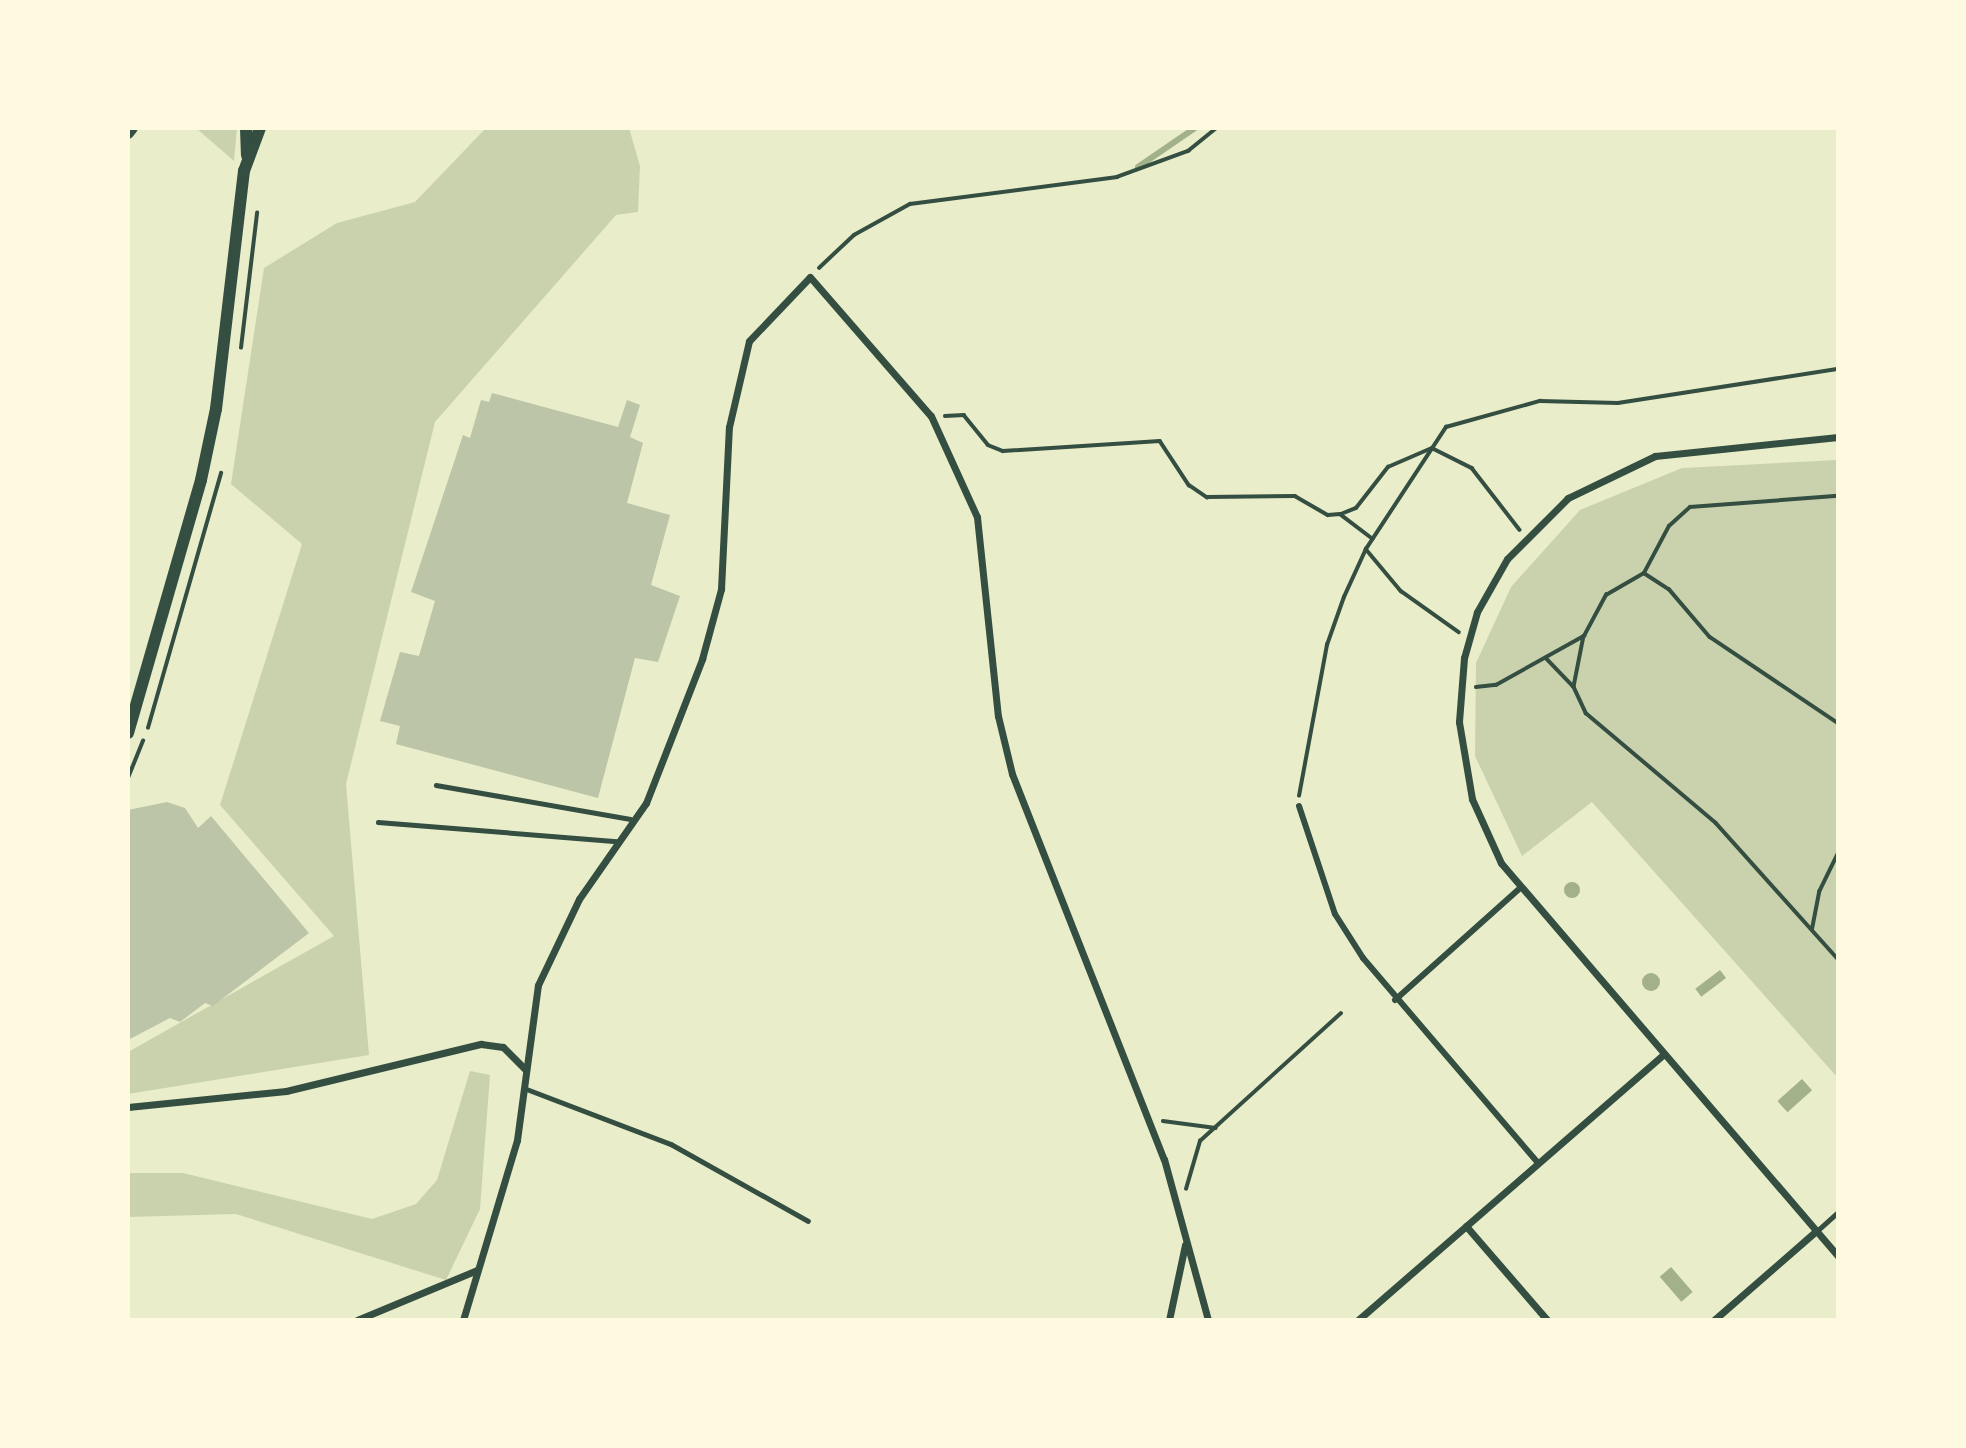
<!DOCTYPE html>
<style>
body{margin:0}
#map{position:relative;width:1966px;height:1448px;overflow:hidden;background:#e9edc9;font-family:"Noto Serif",serif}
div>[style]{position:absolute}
.green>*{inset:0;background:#cad2ad}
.water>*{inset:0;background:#a3b18a;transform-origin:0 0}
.round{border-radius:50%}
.stream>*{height:6px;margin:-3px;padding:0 3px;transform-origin:3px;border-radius:3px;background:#a3b18a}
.building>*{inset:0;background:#bcc5a7}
.path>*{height:3.5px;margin:-1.75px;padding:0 1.75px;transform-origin:1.75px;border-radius:1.75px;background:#344e41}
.service>*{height:4.5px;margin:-2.25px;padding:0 2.25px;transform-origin:2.25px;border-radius:2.25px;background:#344e41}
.pedestrian>*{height:6px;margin:-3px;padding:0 3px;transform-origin:3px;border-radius:3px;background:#344e41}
.minor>*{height:7px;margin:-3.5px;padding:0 3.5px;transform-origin:3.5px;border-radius:3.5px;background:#344e41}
.tertiary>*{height:12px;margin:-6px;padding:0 6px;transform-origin:6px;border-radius:6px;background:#344e41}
span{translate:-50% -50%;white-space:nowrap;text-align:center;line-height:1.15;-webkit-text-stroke:6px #fefae0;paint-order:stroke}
.frame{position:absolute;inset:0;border:130px solid #fefae0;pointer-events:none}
</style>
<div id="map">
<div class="green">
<i style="clip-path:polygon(196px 128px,237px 128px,234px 161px)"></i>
<i style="clip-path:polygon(486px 128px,629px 128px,640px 166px,638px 212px,616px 215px,435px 422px,346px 784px,369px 1055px,128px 1094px,128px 1052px,334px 936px,220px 805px,302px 544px,231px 484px,264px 268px,337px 223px,415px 202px)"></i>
<i style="clip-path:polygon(1838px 460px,1838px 1078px,1592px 802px,1522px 856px,1475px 756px,1476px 663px,1511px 587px,1580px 510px,1682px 468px)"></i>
<i style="clip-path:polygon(470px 1071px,490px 1075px,480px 1209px,446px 1280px,236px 1214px,128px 1217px,128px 1173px,183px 1173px,372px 1219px,416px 1204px,437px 1180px)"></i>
</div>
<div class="water">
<i class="round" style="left:1564px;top:882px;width:16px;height:16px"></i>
<i style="left:1720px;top:970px;width:10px;height:31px;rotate:53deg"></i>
<i class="round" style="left:1642px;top:973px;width:18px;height:18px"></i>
<i style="left:1802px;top:1079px;width:15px;height:33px;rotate:48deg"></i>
<i style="left:1671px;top:1267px;width:33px;height:15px;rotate:49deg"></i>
</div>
<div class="stream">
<i style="left:1138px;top:167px;width:69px;rotate:-34.4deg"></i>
</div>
<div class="building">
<i style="clip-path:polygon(492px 393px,618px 427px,627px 400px,640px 405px,630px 437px,643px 443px,627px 503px,670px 515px,651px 585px,680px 596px,658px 662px,635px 658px,598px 798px,396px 744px,400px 726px,380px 721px,400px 652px,419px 656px,435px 601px,411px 592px,463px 435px,470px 438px,481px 400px,489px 402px)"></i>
<i style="clip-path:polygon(167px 802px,185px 808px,198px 828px,211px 816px,309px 933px,213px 1006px,205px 1003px,180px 1022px,170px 1018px,128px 1040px,128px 810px)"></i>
</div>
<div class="path">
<i style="left:819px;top:268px;width:48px;rotate:-43.3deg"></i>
<i style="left:854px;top:235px;width:64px;rotate:-29deg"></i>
<i style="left:910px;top:204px;width:209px;rotate:-7.4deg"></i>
<i style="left:1117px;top:177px;width:76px;rotate:-20.1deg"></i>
<i style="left:1188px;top:151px;width:36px;rotate:-39deg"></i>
<i style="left:241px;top:348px;width:136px;rotate:-83.2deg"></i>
<i style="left:945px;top:416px;width:19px;rotate:-3deg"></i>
<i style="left:964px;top:415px;width:38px;rotate:51deg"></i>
<i style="left:988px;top:445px;width:16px;rotate:22deg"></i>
<i style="left:1003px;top:451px;width:157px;rotate:-3.6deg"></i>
<i style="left:1160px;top:441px;width:53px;rotate:56.6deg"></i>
<i style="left:1189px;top:485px;width:22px;rotate:34deg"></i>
<i style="left:1207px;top:497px;width:88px;rotate:-0.7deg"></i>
<i style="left:1295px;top:496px;width:38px;rotate:30deg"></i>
<i style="left:1328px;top:515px;width:12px;rotate:-5deg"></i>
<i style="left:1340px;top:514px;width:41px;rotate:37.1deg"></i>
<i style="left:1341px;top:514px;width:16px;rotate:-22deg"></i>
<i style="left:1356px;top:508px;width:52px;rotate:-52deg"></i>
<i style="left:1388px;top:467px;width:48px;rotate:-23.4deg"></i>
<i style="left:1432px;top:448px;width:45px;rotate:26.6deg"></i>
<i style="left:1472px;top:468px;width:78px;rotate:52.3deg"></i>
<i style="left:1366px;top:549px;width:55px;rotate:50.2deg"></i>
<i style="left:1401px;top:591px;width:71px;rotate:35.3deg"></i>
<i style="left:1644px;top:573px;width:30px;rotate:33deg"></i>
<i style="left:1669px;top:589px;width:63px;rotate:49.5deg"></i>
<i style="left:1710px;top:637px;width:154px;rotate:33.9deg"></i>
<i style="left:1584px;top:636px;width:52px;rotate:101.1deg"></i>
<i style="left:1574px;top:687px;width:29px;rotate:65deg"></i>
<i style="left:1586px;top:713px;width:170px;rotate:40.2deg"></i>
<i style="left:1716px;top:823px;width:183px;rotate:48.1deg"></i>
<i style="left:1546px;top:658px;width:40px;rotate:46deg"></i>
<i style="left:1476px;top:687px;width:20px;rotate:-6deg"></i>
<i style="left:1496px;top:685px;width:101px;rotate:-29.1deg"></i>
<i style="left:1584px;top:636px;width:47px;rotate:-61.8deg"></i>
<i style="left:1606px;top:595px;width:44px;rotate:-30.1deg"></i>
<i style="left:1644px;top:573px;width:53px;rotate:-62deg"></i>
<i style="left:1669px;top:526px;width:28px;rotate:-42deg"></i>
<i style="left:1690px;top:507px;width:148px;rotate:-4.3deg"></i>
<i style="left:148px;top:728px;width:265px;rotate:-74deg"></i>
<i style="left:128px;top:778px;width:40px;rotate:-68deg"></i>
<i style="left:1299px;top:796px;width:154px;rotate:-79.5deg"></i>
<i style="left:1327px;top:645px;width:51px;rotate:-70.5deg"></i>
<i style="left:1344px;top:597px;width:53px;rotate:-65.4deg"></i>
<i style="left:1366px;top:549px;width:146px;rotate:-56.7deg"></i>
<i style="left:1446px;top:427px;width:98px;rotate:-15.5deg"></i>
<i style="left:1540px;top:401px;width:78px;rotate:1.5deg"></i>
<i style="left:1618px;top:403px;width:223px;rotate:-8.8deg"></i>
<i style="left:1812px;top:929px;width:38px;rotate:-79deg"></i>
<i style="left:1819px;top:892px;width:43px;rotate:-64deg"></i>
<i style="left:1163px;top:1121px;width:53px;rotate:7.5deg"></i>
<i style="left:1186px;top:1189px;width:50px;rotate:-73.7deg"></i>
<i style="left:1200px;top:1141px;width:190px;rotate:-42.2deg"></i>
</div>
<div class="service">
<i style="left:436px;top:785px;width:197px;rotate:9.9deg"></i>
<i style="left:378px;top:822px;width:239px;rotate:4.6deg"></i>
<i style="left:524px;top:1088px;width:157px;rotate:20.9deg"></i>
<i style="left:671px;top:1144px;width:157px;rotate:29.3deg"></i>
<i style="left:1817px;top:1231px;width:28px;rotate:-42deg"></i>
</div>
<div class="pedestrian">
<i style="left:1299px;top:806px;width:114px;rotate:71.6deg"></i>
<i style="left:1335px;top:914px;width:52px;rotate:57.5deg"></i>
<i style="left:1363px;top:958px;width:270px;rotate:49.5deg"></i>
<i style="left:1395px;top:1000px;width:166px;rotate:-41.8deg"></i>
</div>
<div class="minor">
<i style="left:1838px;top:437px;width:184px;rotate:174.1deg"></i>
<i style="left:1655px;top:456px;width:97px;rotate:154.2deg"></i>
<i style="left:1568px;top:498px;width:86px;rotate:135deg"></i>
<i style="left:1507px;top:559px;width:61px;rotate:119.5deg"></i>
<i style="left:1477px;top:612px;width:48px;rotate:105.8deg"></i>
<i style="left:1464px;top:658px;width:64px;rotate:94.5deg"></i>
<i style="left:1459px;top:722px;width:78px;rotate:80.4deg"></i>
<i style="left:1472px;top:799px;width:70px;rotate:65.6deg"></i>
<i style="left:1501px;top:863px;width:518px;rotate:49.39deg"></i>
<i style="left:128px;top:1107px;width:159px;rotate:-5.8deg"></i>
<i style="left:286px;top:1091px;width:201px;rotate:-13.6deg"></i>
<i style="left:481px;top:1044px;width:22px;rotate:8deg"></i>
<i style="left:503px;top:1047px;width:31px;rotate:45deg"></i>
<i style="left:1466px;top:1226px;width:124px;rotate:49.2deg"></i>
<i style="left:357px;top:1320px;width:130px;rotate:-22.6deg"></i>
<i style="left:463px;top:1320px;width:188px;rotate:-73.3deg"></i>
<i style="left:517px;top:1140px;width:156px;rotate:-82.3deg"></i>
<i style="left:538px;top:985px;width:95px;rotate:-64.5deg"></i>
<i style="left:579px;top:899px;width:117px;rotate:-55.1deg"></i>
<i style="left:646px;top:803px;width:155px;rotate:-68.7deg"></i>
<i style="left:702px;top:659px;width:73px;rotate:-74.8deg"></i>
<i style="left:721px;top:589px;width:162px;rotate:-87.2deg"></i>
<i style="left:729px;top:427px;width:88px;rotate:-76.9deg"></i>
<i style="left:749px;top:341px;width:88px;rotate:-46.4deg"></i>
<i style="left:810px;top:277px;width:184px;rotate:49deg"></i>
<i style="left:931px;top:416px;width:111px;rotate:65.5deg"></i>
<i style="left:977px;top:517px;width:200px;rotate:84deg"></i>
<i style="left:998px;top:716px;width:60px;rotate:76.4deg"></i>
<i style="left:1012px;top:774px;width:414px;rotate:68.5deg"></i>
<i style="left:1164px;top:1159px;width:167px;rotate:74.7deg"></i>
<i style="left:1169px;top:1320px;width:77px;rotate:-78deg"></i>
<i style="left:1358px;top:1320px;width:404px;rotate:-41deg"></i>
<i style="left:1714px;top:1320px;width:135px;rotate:-41.1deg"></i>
</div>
<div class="tertiary">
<i style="left:246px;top:128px;width:27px;rotate:88deg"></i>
<i style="left:128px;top:133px;width:6px;rotate:-51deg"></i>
<i style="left:128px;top:733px;width:263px;rotate:-73.9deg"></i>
<i style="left:201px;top:480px;width:73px;rotate:-78.1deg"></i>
<i style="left:216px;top:409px;width:240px;rotate:-83.3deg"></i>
<i style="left:244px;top:171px;width:46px;rotate:-69.6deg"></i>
</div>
<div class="frame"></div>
</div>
